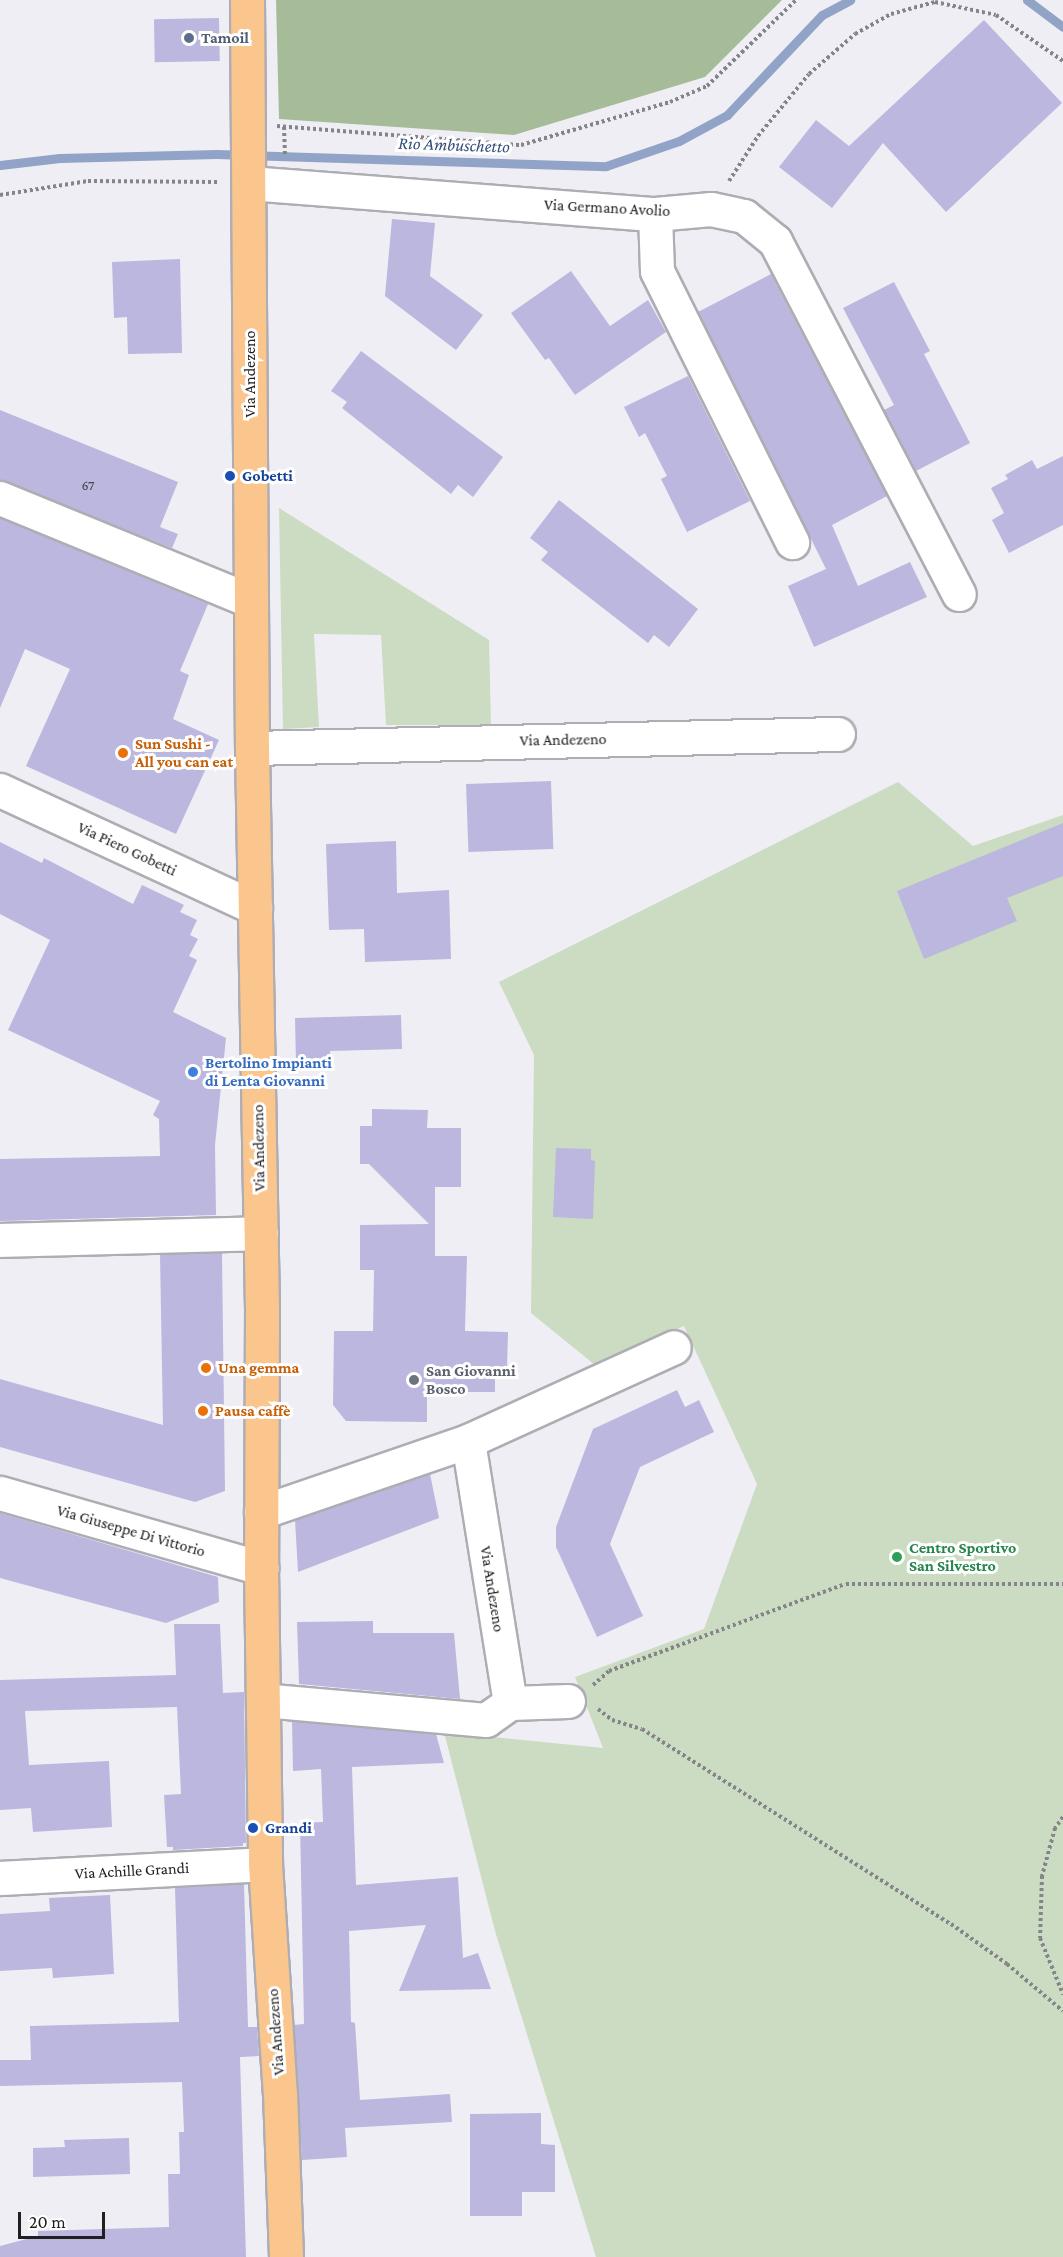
<!DOCTYPE html>
<meta charset="utf-8">
<style>
body{margin:0}
#map{position:relative;width:1063px;height:2257px;overflow:hidden;background:#efeef5;font-family:"Crimson Pro",serif}
div>[style]{position:absolute}
.green>*{inset:0;background:#ccdcc2}
.forest>*{inset:0;background:#a6bc99}
.stream>*{height:9px;margin:-4.5px;padding:0 4.5px;transform-origin:4.5px;border-radius:4.5px;background:#91a3c6}
.building>*{inset:0;background:#bbb7de;transform-origin:0 0}
.path>*{height:4px;margin-top:-2px;transform-origin:0;background:repeating-linear-gradient(90deg,#858589 0 3px,transparent 0 6px)}
.roads{filter:drop-shadow(2px 0 #adadb3) drop-shadow(-2px 0 #adadb3) drop-shadow(0 2px #adadb3) drop-shadow(0 -2px #adadb3)}
.minor>*{height:33px;margin:-16.5px;padding:0 16.5px;transform-origin:16.5px;border-radius:16.5px;background:#fff}
.major>*{height:33px;margin:-16.5px;padding:0 16.5px;transform-origin:16.5px;border-radius:16.5px;background:#fbc68e}
.dots>*{width:16px;height:16px;translate:-50% -50%;box-sizing:border-box;border:3px solid #fff;border-radius:50%}
span{translate:-50% -50%;white-space:nowrap;text-align:center;line-height:1.15;-webkit-text-stroke:6px #fff;paint-order:stroke}
.number-label{font-size:14px;color:#474651}
.number-label span{-webkit-text-stroke-width:0}
.service-label{font-size:16px;color:#4e5e75;font-weight:700}
.left{translate:0 -50%;text-align:left}
.street-label{font-size:16px;color:#202022}
.transit-label{font-size:16px;color:#164399;font-weight:700}
.food-label{font-size:16px;color:#c56008;font-weight:700}
.shop-label{font-size:16px;color:#366cbe;font-weight:700}
.worship-label{font-size:16px;color:#5b616d;font-weight:700}
.leisure-label{font-size:16px;color:#27864d;font-weight:700}
.water-label{font-size:18px;color:#344c7b;font-style:italic}
.scale{position:absolute;left:18px;top:2212px;width:87px;height:27px;box-sizing:border-box;border:3px solid #202022;border-top:0;padding-left:8px;font-size:18px;line-height:21px;white-space:nowrap;color:#202022;-webkit-text-stroke:4px #fff;paint-order:stroke}
</style>
<div id="map">
<div class="green">
<i style="clip-path:polygon(279px 508px,489px 640px,491px 725px,386px 725px,381px 635px,314px 634px,319px 727px,283px 729px)"></i>
<i style="clip-path:polygon(898px 782px,973px 846px,1063px 815px,1063px 2257px,596px 2257px,495px 1931px,444px 1732px,603px 1748px,575px 1677px,704px 1629px,757px 1484px,684px 1326px,595px 1365px,531px 1313px,534px 1055px,499px 982px)"></i>
</div>
<div class="forest">
<i style="clip-path:polygon(276px 0,782px 0,705px 77px,514px 135px,279px 119px)"></i>
</div>
<div class="stream">
<i style="left:1027px;top:0;width:45px;rotate:36.9deg"></i>
<i style="left:0;top:165px;width:60px;rotate:-6.7deg"></i>
<i style="left:60px;top:158px;width:156px;rotate:-1.5deg"></i>
<i style="left:216px;top:154px;width:390px;rotate:1.8deg"></i>
<i style="left:606px;top:166px;width:77px;rotate:-18.9deg"></i>
<i style="left:679px;top:141px;width:55px;rotate:-28.4deg"></i>
<i style="left:727px;top:115px;width:138px;rotate:-46.5deg"></i>
<i style="left:822px;top:15px;width:32px;rotate:-28deg"></i>
</div>
<div class="building">
<i style="left:219px;top:18px;width:43px;height:65px;rotate:89deg"></i>
<i style="clip-path:polygon(984px 20px,1062px 103px,946px 212px,883px 143px,832px 208px,779px 167px,816px 120px,849px 146px)"></i>
<i style="clip-path:polygon(392px 219px,435px 223px,430px 276px,483px 315px,456px 350px,385px 296px)"></i>
<i style="clip-path:polygon(180px 259px,182px 353px,128px 354px,127px 317px,114px 318px,112px 262px)"></i>
<i style="clip-path:polygon(571px 271px,610px 326px,648px 300px,666px 332px,575px 395px,549px 358px,545px 360px,511px 313px)"></i>
<i style="clip-path:polygon(771px 274px,887px 496px,832px 525px,858px 586px,910px 562px,927px 597px,814px 647px,788px 586px,826px 569px,698px 312px)"></i>
<i style="clip-path:polygon(894px 282px,930px 351px,924px 354px,970px 443px,916px 471px,884px 410px,894px 405px,843px 308px)"></i>
<i style="clip-path:polygon(361px 351px,503px 457px,473px 497px,458px 485px,451px 494px,342px 408px,347px 402px,331px 391px)"></i>
<i style="clip-path:polygon(688px 376px,750px 501px,687px 532px,661px 479px,667px 476px,645px 433px,639px 437px,624px 407px)"></i>
<i style="clip-path:polygon(0 410px,178px 482px,160px 527px,178px 534px,172px 548px,0 480px)"></i>
<i style="clip-path:polygon(1063px 456px,1063px 525px,1009px 553px,992px 520px,1004px 513px,991px 488px,1008px 479px,1005px 475px,1032px 460px,1037px 469px)"></i>
<i style="clip-path:polygon(559px 500px,698px 609px,669px 647px,654px 635px,648px 643px,541px 560px,548px 552px,530px 538px)"></i>
<i style="clip-path:polygon(0 518px,208px 604px,180px 671px,189px 675px,173px 719px,219px 740px,176px 834px,26px 766px,70px 669px,25px 649px,0 708px)"></i>
<i style="left:551px;top:781px;width:68px;height:85px;rotate:88deg"></i>
<i style="clip-path:polygon(1063px 823px,1063px 876px,1007px 898px,1017px 921px,924px 959px,897px 891px)"></i>
<i style="clip-path:polygon(396px 841px,397px 893px,449px 890px,451px 959px,365px 962px,364px 929px,329px 930px,326px 844px)"></i>
<i style="clip-path:polygon(0 842px,42px 863px,44px 858px,133px 904px,142px 885px,184px 905px,180px 912px,197px 920px,190px 935px,198px 939px,189px 956px,197px 960px,173px 1012px,226px 1038px,215px 1145px,216px 1215px,0 1221px,0 1159px,160px 1156px,159px 1119px,153px 1115px,160px 1101px,8px 1030px,50px 940px,0 914px)"></i>
<i style="clip-path:polygon(401px 1015px,402px 1049px,330px 1051px,331px 1062px,296px 1063px,295px 1018px)"></i>
<i style="clip-path:polygon(372px 1109px,428px 1110px,427px 1128px,461px 1128px,461px 1187px,435px 1187px,435px 1256px,467px 1256px,465px 1331px,508px 1332px,507px 1368px,495px 1367px,495px 1392px,427px 1392px,427px 1422px,346px 1421px,333px 1405px,334px 1331px,373px 1331px,374px 1270px,360px 1270px,360px 1225px,429px 1224px,369px 1164px,360px 1164px,360px 1126px,372px 1126px)"></i>
<i style="clip-path:polygon(556px 1148px,591px 1149px,591px 1160px,595px 1161px,593px 1219px,553px 1217px)"></i>
<i style="clip-path:polygon(222px 1253px,225px 1491px,195px 1502px,0 1447px,0 1379px,163px 1425px,160px 1254px)"></i>
<i style="clip-path:polygon(677px 1390px,685px 1407px,699px 1400px,714px 1432px,640px 1467px,610px 1544px,643px 1616px,597px 1637px,556px 1547px,556px 1527px,593px 1429px)"></i>
<i style="clip-path:polygon(430px 1474px,439px 1518px,298px 1572px,295px 1520px)"></i>
<i style="clip-path:polygon(0 1513px,218px 1577px,219px 1602px,166px 1623px,0 1578px)"></i>
<i style="clip-path:polygon(373px 1621px,373px 1633px,454px 1633px,460px 1699px,299px 1684px,297px 1622px)"></i>
<i style="clip-path:polygon(174px 1624px,220px 1624px,223px 1693px,244px 1692px,246px 1843px,243px 1843px,243px 1846px,173px 1850px,173px 1847px,167px 1847px,164px 1795px,181px 1794px,177px 1707px,25px 1711px,29px 1765px,109px 1761px,112px 1827px,33px 1832px,31px 1808px,0 1810px,0 1680px,176px 1675px)"></i>
<i style="clip-path:polygon(292px 1721px,436px 1734px,444px 1763px,352px 1767px,356px 1885px,458px 1877px,463px 1958px,478px 1953px,491px 1989px,399px 1991px,426px 1925px,349px 1931px,351px 2022px,355px 2023px,360px 2100px,450px 2094px,452px 2122px,345px 2128px,347px 2157px,302px 2160px,294px 2025px,304px 2024px,300px 1823px,323px 1822px,321px 1769px,293px 1771px)"></i>
<i style="clip-path:polygon(244px 1884px,248px 2027px,257px 2027px,259px 2056px,240px 2057px,246px 2257px,0 2257px,0 2246px,38px 2236px,38px 2231px,169px 2227px,168px 2174px,180px 2174px,179px 2132px,184px 2132px,182px 2082px,0 2086px,0 2060px,31px 2060px,30px 2026px,179px 2022px,175px 1888px)"></i>
<i style="clip-path:polygon(110px 1895px,114px 1974px,53px 1978px,52px 1968px,0 1971px,0 1914px,50px 1911px,49px 1898px)"></i>
<i style="clip-path:polygon(541px 2113px,541px 2144px,555px 2145px,555px 2192px,522px 2192px,522px 2216px,470px 2216px,470px 2114px)"></i>
<i style="clip-path:polygon(129px 2138px,130px 2174px,33px 2177px,33px 2148px,65px 2147px,64px 2140px)"></i>
</div>
<div class="path">
<i style="left:277px;top:126px;width:245px;rotate:4.5deg"></i>
<i style="left:521px;top:145px;width:155px;rotate:-16.1deg"></i>
<i style="left:670px;top:102px;width:40px;rotate:-23.4deg"></i>
<i style="left:707px;top:86px;width:124px;rotate:-44deg"></i>
<i style="left:284px;top:127px;width:30px;rotate:88deg"></i>
<i style="left:729px;top:181px;width:54px;rotate:-57.2deg"></i>
<i style="left:758px;top:136px;width:80px;rotate:-50.6deg"></i>
<i style="left:809px;top:74px;width:61px;rotate:-41deg"></i>
<i style="left:855px;top:34px;width:41px;rotate:-29.1deg"></i>
<i style="left:891px;top:14px;width:46px;rotate:-15.3deg"></i>
<i style="left:935px;top:2px;width:62px;rotate:12deg"></i>
<i style="left:996px;top:15px;width:81px;rotate:34.5deg"></i>
<i style="left:0;top:195px;width:89px;rotate:-9deg"></i>
<i style="left:88px;top:181px;width:129px;rotate:0.4deg"></i>
<i style="left:593px;top:1685px;width:21px;rotate:-41deg"></i>
<i style="left:609px;top:1671px;width:252px;rotate:-20.2deg"></i>
<i style="left:846px;top:1584px;width:217px"></i>
<i style="left:598px;top:1709px;width:18px;rotate:38deg"></i>
<i style="left:612px;top:1720px;width:31px;rotate:17deg"></i>
<i style="left:642px;top:1729px;width:365px;rotate:32.3deg"></i>
<i style="left:951px;top:1924px;width:69px;rotate:35.5deg"></i>
<i style="left:1007px;top:1964px;width:73px;rotate:40deg"></i>
<i style="left:1063px;top:1817px;width:14px;rotate:126deg"></i>
<i style="left:1055px;top:1828px;width:50px;rotate:105.2deg"></i>
<i style="left:1042px;top:1876px;width:62px;rotate:91.8deg"></i>
<i style="left:1040px;top:1938px;width:61px;rotate:67.7deg"></i>
</div>
<div class="roads">
<div class="minor">
<i style="left:249px;top:183px;width:407px;rotate:4.4deg"></i>
<i style="left:655px;top:214px;width:56px;rotate:-5.1deg"></i>
<i style="left:711px;top:209px;width:34px;rotate:12deg"></i>
<i style="left:744px;top:216px;width:40px;rotate:39deg"></i>
<i style="left:775px;top:241px;width:398px;rotate:62.5deg"></i>
<i style="left:655px;top:214px;width:57px;rotate:88deg"></i>
<i style="left:657px;top:271px;width:303px;rotate:63.5deg"></i>
<i style="left:0;top:498px;width:271px;rotate:22.3deg"></i>
<i style="left:252px;top:748px;width:586px;rotate:-1.37deg"></i>
<i style="left:0;top:790px;width:281px;rotate:24.8deg"></i>
<i style="left:0;top:1240px;width:261px;rotate:-1.5deg"></i>
<i style="left:468px;top:1441px;width:226px;rotate:-24.5deg"></i>
<i style="left:0;top:1493px;width:272px;rotate:16deg"></i>
<i style="left:261px;top:1512px;width:219px;rotate:-18.9deg"></i>
<i style="left:468px;top:1441px;width:265px;rotate:80.9deg"></i>
<i style="left:510px;top:1703px;width:29px;rotate:145deg"></i>
<i style="left:486px;top:1720px;width:223px;rotate:-174.9deg"></i>
<i style="left:510px;top:1703px;width:58px;rotate:-2deg"></i>
<i style="left:0;top:1878px;width:265px;rotate:-3deg"></i>
</div>
<div class="major">
<i style="left:247px;top:0;width:748px;rotate:89.62deg"></i>
<i style="left:252px;top:748px;width:561px;rotate:88.98deg"></i>
<i style="left:262px;top:1309px;width:259px;rotate:90.2deg"></i>
<i style="left:261px;top:1568px;width:296px;rotate:89.2deg"></i>
<i style="left:265px;top:1864px;width:229px;rotate:86.3deg"></i>
<i style="left:280px;top:2093px;width:164px;rotate:87.9deg"></i>
</div>
</div>
<div class="dots">
<i style="left:189px;top:38px;background:#5c6f8a"></i>
<i style="left:230px;top:476px;background:#1a4fb4"></i>
<i style="left:123px;top:753px;background:#e8710a"></i>
<i style="left:193px;top:1072px;background:#3f7fe0"></i>
<i style="left:206px;top:1368px;background:#e8710a"></i>
<i style="left:414px;top:1380px;background:#6b7280"></i>
<i style="left:203px;top:1411px;background:#e8710a"></i>
<i style="left:897px;top:1557px;background:#2e9e5b"></i>
<i style="left:253px;top:1828px;background:#1a4fb4"></i>
</div>
<div class="number-label">
<span style="left:88px;top:485px">67</span>
</div>
<div class="service-label">
<span class="left" style="left:201px;top:38px">Tamoil</span>
</div>
<div class="street-label">
<span style="left:607px;top:208px;rotate:3deg">Via Germano Avolio</span>
<span style="left:250px;top:374px;rotate:-90deg">Via Andezeno</span>
<span style="left:563px;top:740px;rotate:-1deg">Via Andezeno</span>
<span style="left:127px;top:849px;rotate:25deg">Via Piero Gobetti</span>
<span style="left:259px;top:1148px;rotate:-91deg">Via Andezeno</span>
<span style="left:131px;top:1531px;rotate:16deg">Via Giuseppe Di Vittorio</span>
<span style="left:492px;top:1589px;rotate:81deg">Via Andezeno</span>
<span style="left:132px;top:1871px;rotate:-3deg">Via Achille Grandi</span>
<span style="left:276px;top:2032px;rotate:-94deg">Via Andezeno</span>
</div>
<div class="transit-label">
<span class="left" style="left:242px;top:476px">Gobetti</span>
<span class="left" style="left:265px;top:1828px">Grandi</span>
</div>
<div class="food-label">
<span class="left" style="left:135px;top:753px">Sun Sushi -<br>All you can eat</span>
<span class="left" style="left:218px;top:1368px">Una gemma</span>
<span class="left" style="left:215px;top:1411px">Pausa caffè</span>
</div>
<div class="shop-label">
<span class="left" style="left:205px;top:1072px">Bertolino Impianti<br>di Lenta Giovanni</span>
</div>
<div class="worship-label">
<span class="left" style="left:426px;top:1380px">San Giovanni<br>Bosco</span>
</div>
<div class="leisure-label">
<span class="left" style="left:909px;top:1557px">Centro Sportivo<br>San Silvestro</span>
</div>
<div class="water-label">
<span style="left:454px;top:145px;rotate:2deg">Rio Ambuschetto</span>
</div>
<div class="scale">20 m</div>
</div>
